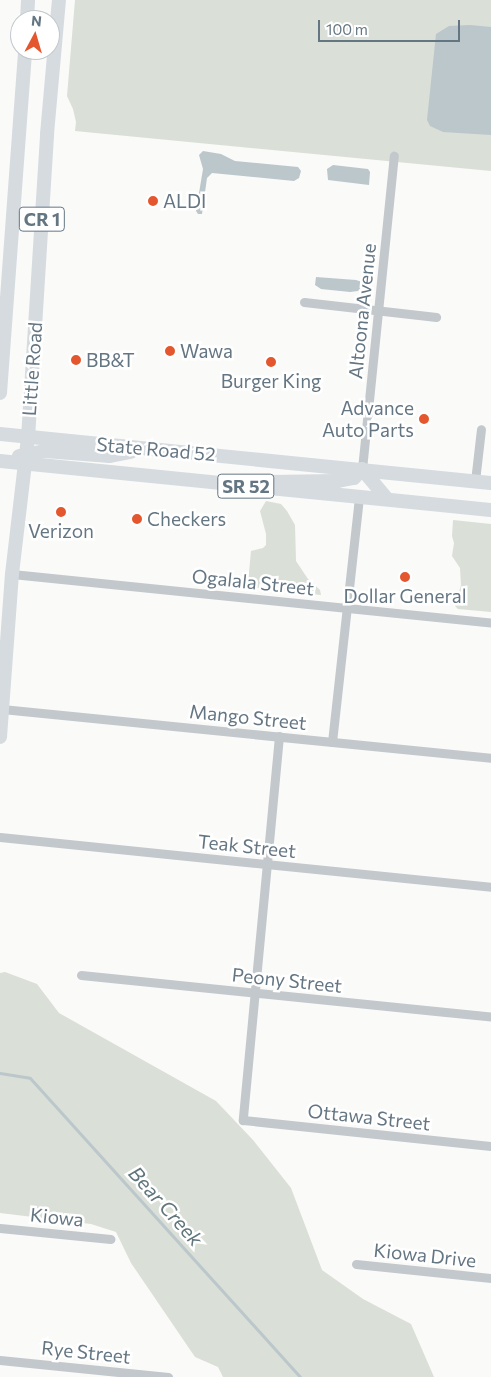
<!DOCTYPE html>
<style>
body{margin:0}
#map{position:relative;width:491px;height:1377px;overflow:hidden;background:#fafaf8;font-family:Commissioner,sans-serif}
div>[style]{position:absolute}
.green>*{inset:0;background:#dadfd7}
.water>*{inset:0;background:#bbc7cb}
.stream>*{height:3px;margin:-1.5px;padding:0 1.5px;transform-origin:1.5px;border-radius:1.5px;background:#bbc7cb}
.street>*{height:9px;margin:-4.5px;padding:0 4.5px;transform-origin:4.5px;border-radius:4.5px;background:#c3c8cc}
.primary>*{height:14px;margin:-7px;padding:0 7px;transform-origin:7px;border-radius:7px;background:#d6dbdf}
.dots>*{width:14px;height:14px;translate:-50% -50%;box-sizing:border-box;border:2px solid #fff;border-radius:50%}
span{translate:-50% -50%;white-space:nowrap;text-align:center;line-height:1.15;-webkit-text-stroke:5px #fff;paint-order:stroke}
.shield-label span{padding:1px 4px;background:#fff;border:1px solid;border-radius:4px;-webkit-text-stroke-width:0}
.shield-label{font-size:18px;color:#657683;font-weight:700}
.poi-label{font-size:19px;color:#657683}
.left{translate:0 -50%;text-align:left}
.right{translate:-100% -50%;text-align:right}
.street-label{font-size:19px;color:#657683}
.water-label{font-size:20px;color:#60757c;font-style:italic}
.north{position:absolute;left:10px;top:10px;width:50px;height:50px;box-sizing:border-box;background:#fff;border:1px solid #c1c8cd;border-radius:50%;rotate:6deg;font-size:14px;font-weight:700;line-height:20px;text-align:center;color:#657683}
.north::after{content:'';display:block;margin:auto;width:18px;height:22px;background:#e4572e;clip-path:polygon(50% 0,100% 100%,50% 72%,0 100%)}
.scale{position:absolute;left:318px;top:20px;width:142px;height:22px;box-sizing:border-box;border:2px solid #657683;border-top:0;padding-left:6px;font-size:15px;line-height:18px;white-space:nowrap;color:#657683;-webkit-text-stroke:4px #fff;paint-order:stroke}
</style>
<div id="map">
<div class="green">
<i style="clip-path:polygon(75px 0,491px 0,491px 171px,75px 131px,76px 122px,73px 109px,67px 96px)"></i>
<i style="clip-path:polygon(266px 501px,281px 504px,287px 511px,295px 525px,296px 561px,308px 579px,320px 590px,321px 595px,250px 587px,248px 583px,251px 551px,263px 548px,266px 545px,266px 534px,260px 511px)"></i>
<i style="clip-path:polygon(453px 520px,491px 524px,491px 612px,458px 609px,455px 606px,461px 585px,460px 568px,452px 556px,454px 543px,452px 536px)"></i>
<i style="clip-path:polygon(5px 972px,37px 984px,59px 1013px,216px 1101px,253px 1140px,291px 1188px,322px 1270px,363px 1299px,411px 1324px,434px 1377px,223px 1377px,218px 1367px,195px 1357px,131px 1263px,116px 1232px,91px 1224px,0 1213px,0 973px)"></i>
</div>
<div class="water">
<i style="clip-path:polygon(470px 25px,491px 27px,491px 135px,443px 132px,430px 126px,427px 120px,436px 34px,449px 26px)"></i>
<i style="clip-path:polygon(203px 151px,221px 154px,235px 161px,298px 167px,301px 171px,299px 178px,294px 181px,212px 173px,207px 178px,202px 214px,198px 214px,196px 211px,203px 169px,199px 155px)"></i>
<i style="clip-path:polygon(333px 165px,368px 169px,370px 172px,369px 185px,328px 180px,327px 169px)"></i>
<i style="clip-path:polygon(316px 277px,356px 280px,362px 282px,362px 286px,358px 291px,350px 292px,321px 289px,315px 285px)"></i>
</div>
<div class="stream">
<i style="left:0;top:1073px;width:30px;rotate:9deg"></i>
<i style="left:30px;top:1078px;width:403px;rotate:47.9deg"></i>
</div>
<div class="street">
<i style="left:304px;top:302px;width:133px;rotate:6.5deg"></i>
<i style="left:362px;top:469px;width:315px;rotate:-84.2deg"></i>
<i style="left:475px;top:481px;width:52px;rotate:-83.4deg"></i>
<i style="left:12px;top:574px;width:481px;rotate:5.8deg"></i>
<i style="left:2px;top:709px;width:491px;rotate:5.7deg"></i>
<i style="left:279px;top:736px;width:386px;rotate:95.4deg"></i>
<i style="left:243px;top:1120px;width:249px;rotate:6deg"></i>
<i style="left:332px;top:742px;width:246px;rotate:-83.7deg"></i>
<i style="left:0;top:837px;width:494px;rotate:5.8deg"></i>
<i style="left:81px;top:975px;width:412px;rotate:5.8deg"></i>
<i style="left:0;top:1228px;width:111px;rotate:5.7deg"></i>
<i style="left:356px;top:1264px;width:136px;rotate:5.9deg"></i>
<i style="left:0;top:1360px;width:169px;rotate:5.8deg"></i>
</div>
<div class="primary">
<i style="left:27px;top:20px;width:20px;rotate:-87deg"></i>
<i style="left:0;top:393px;width:344px;rotate:-85.8deg"></i>
<i style="left:0;top:434px;width:493px;rotate:5.7deg"></i>
<i style="left:19px;top:456px;width:26px;rotate:-11deg"></i>
<i style="left:45px;top:451px;width:65px;rotate:4.4deg"></i>
<i style="left:110px;top:456px;width:21px;rotate:-11deg"></i>
<i style="left:0;top:461px;width:493px;rotate:5.7deg"></i>
<i style="left:362px;top:469px;width:39px;rotate:50deg"></i>
<i style="left:269px;top:482px;width:69px;rotate:-0.8deg"></i>
<i style="left:338px;top:481px;width:16px;rotate:-11deg"></i>
<i style="left:354px;top:478px;width:12px;rotate:-48deg"></i>
<i style="left:0;top:737px;width:163px;rotate:-85.8deg"></i>
<i style="left:12px;top:574px;width:137px;rotate:-83.3deg"></i>
<i style="left:28px;top:438px;width:305px;rotate:-86.4deg"></i>
<i style="left:47px;top:134px;width:135px;rotate:-84.9deg"></i>
</div>
<div class="dots">
<i style="left:153px;top:201px;background:#e4572e"></i>
<i style="left:170px;top:351px;background:#e4572e"></i>
<i style="left:76px;top:360px;background:#e4572e"></i>
<i style="left:271px;top:362px;background:#e4572e"></i>
<i style="left:424px;top:419px;background:#e4572e"></i>
<i style="left:61px;top:512px;background:#e4572e"></i>
<i style="left:137px;top:519px;background:#e4572e"></i>
<i style="left:405px;top:577px;background:#e4572e"></i>
</div>
<div class="shield-label">
<span style="left:42px;top:219px">CR 1</span>
<span style="left:246px;top:486px">SR 52</span>
</div>
<div class="poi-label">
<span class="left" style="left:163px;top:201px">ALDI</span>
<span class="left" style="left:180px;top:351px">Wawa</span>
<span class="left" style="left:86px;top:360px">BB&amp;T</span>
<span style="left:271px;top:381px">Burger King</span>
<span class="right" style="left:414px;top:419px">Advance<br>Auto Parts</span>
<span class="left" style="left:147px;top:519px">Checkers</span>
<span style="left:61px;top:531px">Verizon</span>
<span style="left:405px;top:596px">Dollar General</span>
</div>
<div class="street-label">
<span style="left:362px;top:311px;rotate:-84deg">Altoona Avenue</span>
<span style="left:32px;top:369px;rotate:-86deg">Little Road</span>
<span style="left:156px;top:449px;rotate:5deg">State Road 52</span>
<span style="left:253px;top:582px;rotate:6deg">Ogalala Street</span>
<span style="left:248px;top:717px;rotate:6deg">Mango Street</span>
<span style="left:247px;top:846px;rotate:6deg">Teak Street</span>
<span style="left:287px;top:980px;rotate:6deg">Peony Street</span>
<span style="left:369px;top:1117px;rotate:6deg">Ottawa Street</span>
<span style="left:57px;top:1217px;rotate:6deg">Kiowa</span>
<span style="left:425px;top:1255px;rotate:6deg">Kiowa Drive</span>
<span style="left:86px;top:1352px;rotate:6deg">Rye Street</span>
</div>
<div class="water-label">
<span style="left:166px;top:1206px;rotate:48deg">Bear Creek</span>
</div>
<div class="north">N</div>
<div class="scale">100 m</div>
</div>
